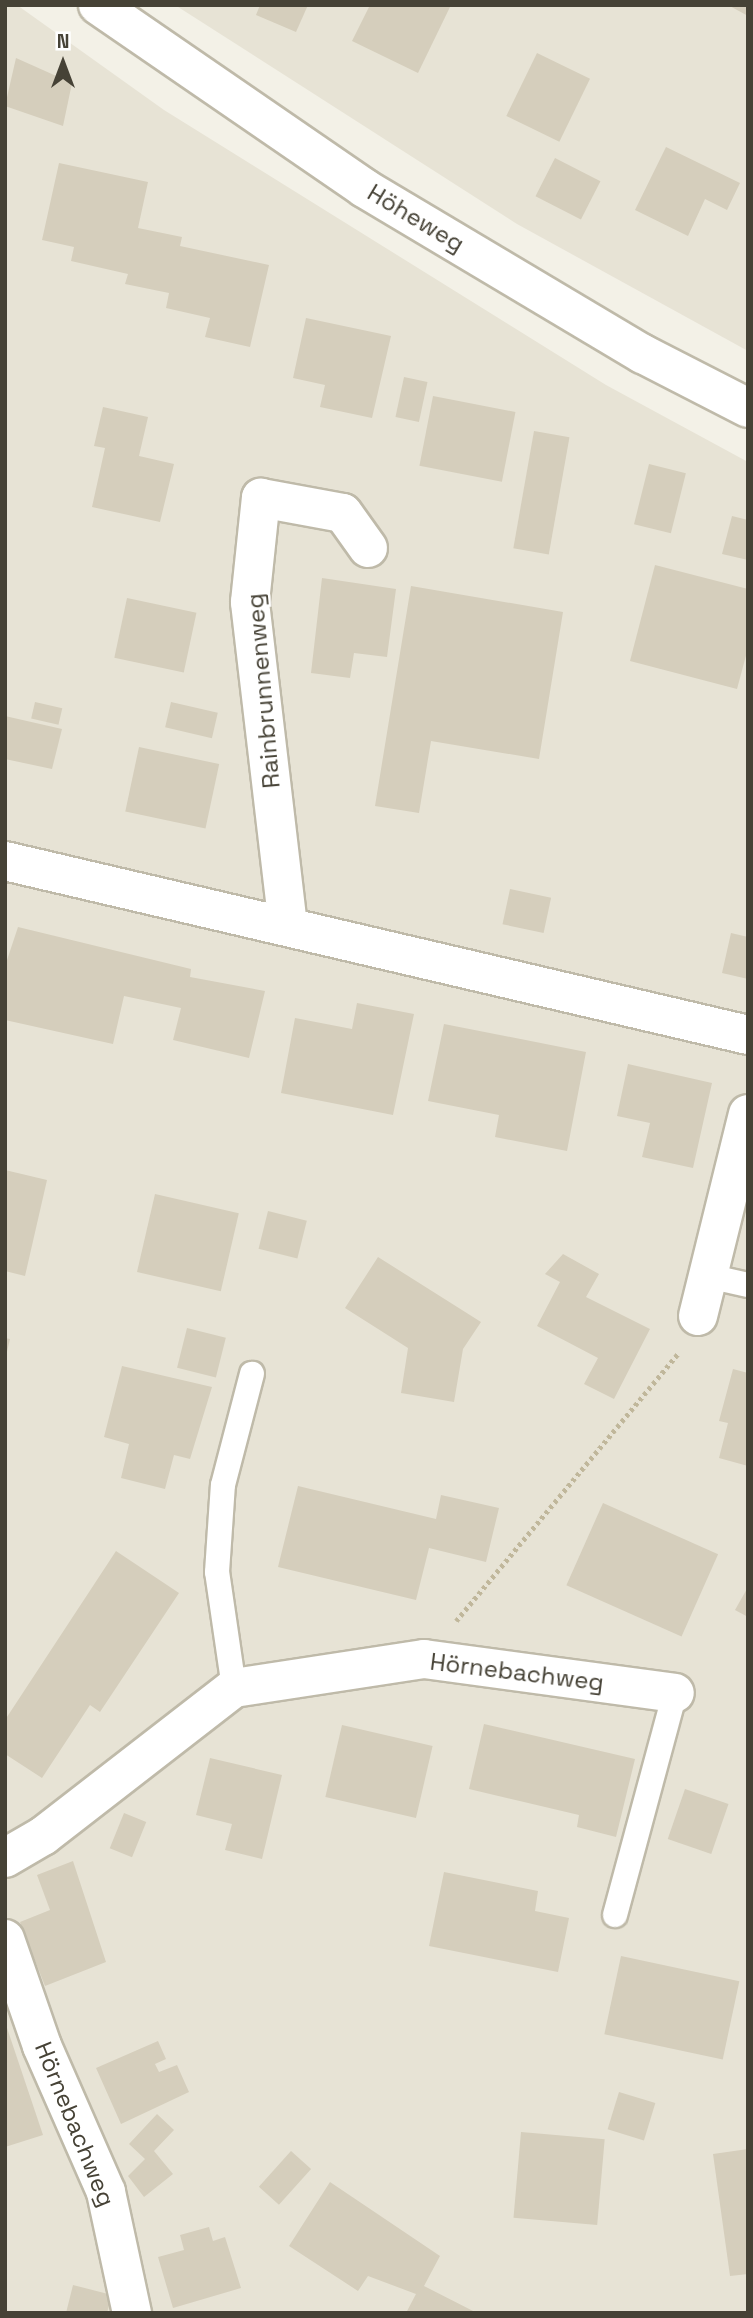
<!DOCTYPE html>
<meta charset="utf-8">
<style>
body{margin:0}
#map{position:relative;width:753px;height:2318px;overflow:hidden;background:#f3f1e7;font-family:"Space Grotesk",sans-serif}
div>[style]{position:absolute}
.residential>*{inset:0;background:#e7e3d5}
.building>*{inset:0;background:#d5cebc;transform-origin:0 0}
.path>*{height:4.5px;margin-top:-2.25px;transform-origin:0;background:repeating-linear-gradient(90deg,#c0b79b 0 3.5px,transparent 0 7px)}
.roads{filter:drop-shadow(2px 0 #bfbaa9) drop-shadow(-2px 0 #bfbaa9) drop-shadow(0 2px #bfbaa9) drop-shadow(0 -2px #bfbaa9)}
.service>*{height:24px;margin:-12px;padding:0 12px;transform-origin:12px;border-radius:12px;background:#fff}
.minor>*{height:38px;margin:-19px;padding:0 19px;transform-origin:19px;border-radius:19px;background:#fff}
.tertiary>*{height:38px;margin:-19px;padding:0 19px;transform-origin:19px;border-radius:19px;background:#fff}
span{translate:-50% -50%;white-space:nowrap;text-align:center;line-height:1.15;-webkit-text-stroke:5px #fff;paint-order:stroke}
.street-label{font-size:24px;color:#464236}
.frame{position:absolute;inset:0;border:7px solid #464236;pointer-events:none}
.north{position:absolute;left:28px;top:28px;width:70px;height:70px;-webkit-text-stroke:5px #fff;paint-order:stroke;rotate:0deg;font-size:19px;font-weight:700;line-height:28px;text-align:center;color:#464236}
.north::after{content:'';display:block;margin:auto;width:24px;height:32px;background:#464236;clip-path:polygon(50% 0,100% 100%,50% 72%,0 100%)}
</style>
<div id="map">
<div class="residential">
<i style="clip-path:polygon(5px 5px,17px 5px,164px 110px,606px 385px,748px 462px,748px 2313px,5px 2313px)"></i>
<i style="clip-path:polygon(175px 5px,748px 5px,748px 351px,517px 224px)"></i>
</div>
<div class="building">
<i style="clip-path:polygon(260px 5px,308px 5px,296px 32px,256px 15px)"></i>
<i style="clip-path:polygon(370px 5px,450px 7px,418px 73px,352px 41px)"></i>
<i style="clip-path:polygon(728px 5px,748px 5px,748px 16px)"></i>
<i style="left:537px;top:53px;width:59px;height:70px;rotate:26deg"></i>
<i style="clip-path:polygon(16px 58px,72px 83px,63px 126px,5px 106px)"></i>
<i style="clip-path:polygon(666px 147px,740px 183px,727px 210px,705px 199px,688px 236px,635px 210px)"></i>
<i style="left:555px;top:158px;width:51px;height:43px;rotate:27deg"></i>
<i style="clip-path:polygon(59px 163px,148px 182px,138px 228px,182px 237px,180px 246px,269px 265px,250px 347px,205px 337px,210px 318px,166px 308px,169px 293px,125px 284px,128px 274px,71px 261px,74px 247px,42px 240px)"></i>
<i style="clip-path:polygon(306px 318px,391px 336px,372px 418px,320px 407px,325px 385px,293px 378px)"></i>
<i style="left:404px;top:377px;width:24px;height:41px;rotate:12deg"></i>
<i style="left:433px;top:396px;width:84px;height:71px;rotate:11deg"></i>
<i style="clip-path:polygon(103px 407px,148px 417px,139px 456px,174px 464px,160px 522px,92px 507px,105px 448px,94px 446px)"></i>
<i style="left:534px;top:431px;width:36px;height:119px;rotate:10deg"></i>
<i style="left:649px;top:464px;width:38px;height:62px;rotate:14deg"></i>
<i style="clip-path:polygon(732px 516px,748px 520px,748px 560px,722px 554px)"></i>
<i style="clip-path:polygon(655px 565px,748px 589px,748px 648px,737px 689px,630px 661px)"></i>
<i style="clip-path:polygon(322px 578px,396px 589px,387px 657px,354px 653px,350px 678px,311px 673px)"></i>
<i style="clip-path:polygon(411px 586px,563px 612px,539px 759px,431px 741px,419px 813px,375px 806px)"></i>
<i style="left:127px;top:598px;width:71px;height:61px;rotate:12deg"></i>
<i style="left:35px;top:702px;width:28px;height:17px;rotate:13deg"></i>
<i style="left:171px;top:702px;width:48px;height:26px;rotate:13deg"></i>
<i style="clip-path:polygon(5px 716px,62px 729px,52px 769px,5px 759px)"></i>
<i style="left:139px;top:747px;width:82px;height:66px;rotate:12deg"></i>
<i style="left:510px;top:889px;width:42px;height:36px;rotate:12deg"></i>
<i style="clip-path:polygon(18px 927px,191px 969px,190px 977px,265px 991px,249px 1058px,173px 1040px,181px 1008px,124px 996px,113px 1044px,5px 1020px,5px 966px)"></i>
<i style="clip-path:polygon(731px 933px,748px 937px,748px 979px,722px 973px)"></i>
<i style="clip-path:polygon(357px 1003px,414px 1014px,393px 1115px,281px 1093px,295px 1018px,352px 1029px)"></i>
<i style="clip-path:polygon(444px 1024px,586px 1052px,567px 1151px,495px 1137px,499px 1115px,428px 1101px)"></i>
<i style="clip-path:polygon(628px 1064px,712px 1083px,693px 1168px,642px 1157px,650px 1123px,617px 1116px)"></i>
<i style="clip-path:polygon(5px 1170px,47px 1180px,25px 1276px,5px 1271px)"></i>
<i style="left:155px;top:1194px;width:86px;height:80px;rotate:13deg"></i>
<i style="left:268px;top:1211px;width:40px;height:39px;rotate:14deg"></i>
<i style="clip-path:polygon(563px 1254px,599px 1274px,586px 1297px,650px 1329px,614px 1399px,584px 1384px,598px 1358px,537px 1326px,560px 1282px,545px 1274px)"></i>
<i style="clip-path:polygon(378px 1257px,481px 1322px,463px 1349px,454px 1402px,401px 1393px,408px 1348px,345px 1308px)"></i>
<i style="left:187px;top:1328px;width:40px;height:41px;rotate:14deg"></i>
<i style="clip-path:polygon(5px 1338px,10px 1339px,6px 1356px,5px 1356px)"></i>
<i style="clip-path:polygon(122px 1366px,212px 1387px,190px 1459px,174px 1455px,165px 1489px,121px 1478px,129px 1444px,104px 1437px)"></i>
<i style="clip-path:polygon(733px 1369px,748px 1373px,748px 1466px,719px 1458px,728px 1423px,719px 1421px)"></i>
<i style="clip-path:polygon(298px 1486px,436px 1519px,441px 1495px,499px 1508px,486px 1562px,429px 1548px,416px 1600px,278px 1567px)"></i>
<i style="left:603px;top:1503px;width:126px;height:90px;rotate:24deg"></i>
<i style="clip-path:polygon(116px 1551px,179px 1593px,100px 1712px,90px 1705px,42px 1778px,5px 1754px,5px 1720px)"></i>
<i style="clip-path:polygon(748px 1587px,748px 1617px,735px 1610px)"></i>
<i style="clip-path:polygon(484px 1724px,635px 1759px,616px 1837px,577px 1827px,579px 1815px,469px 1789px)"></i>
<i style="left:342px;top:1725px;width:93px;height:74px;rotate:13deg"></i>
<i style="clip-path:polygon(210px 1758px,282px 1775px,262px 1859px,225px 1850px,232px 1824px,196px 1815px)"></i>
<i style="left:685px;top:1789px;width:46px;height:53px;rotate:19deg"></i>
<i style="left:124px;top:1813px;width:24px;height:38px;rotate:22deg"></i>
<i style="clip-path:polygon(73px 1861px,106px 1962px,45px 1986px,20px 1922px,50px 1910px,37px 1875px)"></i>
<i style="clip-path:polygon(444px 1872px,538px 1891px,535px 1911px,569px 1918px,558px 1972px,429px 1946px)"></i>
<i style="left:621px;top:1956px;width:121px;height:80px;rotate:12deg"></i>
<i style="clip-path:polygon(5px 2022px,43px 2135px,5px 2147px)"></i>
<i style="clip-path:polygon(158px 2041px,166px 2059px,155px 2064px,159px 2072px,177px 2065px,189px 2092px,121px 2124px,96px 2068px)"></i>
<i style="left:619px;top:2092px;width:38px;height:39px;rotate:17deg"></i>
<i style="clip-path:polygon(157px 2114px,174px 2130px,154px 2151px,173px 2174px,144px 2197px,128px 2176px,145px 2159px,129px 2144px)"></i>
<i style="left:521px;top:2132px;width:84px;height:86px;rotate:5deg"></i>
<i style="clip-path:polygon(748px 2149px,748px 2274px,730px 2276px,713px 2154px)"></i>
<i style="left:291px;top:2151px;width:27px;height:48px;rotate:42deg"></i>
<i style="clip-path:polygon(330px 2182px,440px 2256px,424px 2286px,477px 2313px,406px 2313px,416px 2294px,368px 2276px,358px 2291px,289px 2246px)"></i>
<i style="clip-path:polygon(209px 2227px,213px 2241px,225px 2237px,241px 2288px,173px 2308px,158px 2257px,184px 2250px,180px 2235px)"></i>
<i style="clip-path:polygon(73px 2285px,112px 2295px,107px 2313px,66px 2313px)"></i>
</div>
<div class="path">
<i style="left:456px;top:1621px;width:347px;rotate:-50.3deg"></i>
</div>
<div class="roads">
<div class="service">
<i style="left:708px;top:1276px;width:41px;rotate:12.7deg"></i>
<i style="left:234px;top:1688px;width:117px;rotate:-98.3deg"></i>
<i style="left:217px;top:1572px;width:87px;rotate:-86.1deg"></i>
<i style="left:223px;top:1485px;width:115px;rotate:-75.4deg"></i>
<i style="left:615px;top:1915px;width:230px;rotate:-74.9deg"></i>
</div>
<div class="minor">
<i style="left:5px;top:861px;width:763px;rotate:13.18deg"></i>
<i style="left:288px;top:926px;width:326px;rotate:-96.7deg"></i>
<i style="left:250px;top:602px;width:105px;rotate:-84deg"></i>
<i style="left:261px;top:498px;width:83px;rotate:10.4deg"></i>
<i style="left:343px;top:513px;width:43px;rotate:54.5deg"></i>
<i style="left:698px;top:1316px;width:208px;rotate:-76.1deg"></i>
<i style="left:5px;top:1858px;width:44px;rotate:-30.1deg"></i>
<i style="left:43px;top:1836px;width:242px;rotate:-37.8deg"></i>
<i style="left:234px;top:1688px;width:192px;rotate:-8.7deg"></i>
<i style="left:424px;top:1659px;width:253px;rotate:7.7deg"></i>
<i style="left:5px;top:1939px;width:113px;rotate:70.9deg"></i>
<i style="left:42px;top:2046px;width:159px;rotate:66.3deg"></i>
<i style="left:106px;top:2192px;width:124px;rotate:77.9deg"></i>
</div>
<div class="tertiary">
<i style="left:98px;top:5px;width:323px;rotate:34.5deg"></i>
<i style="left:364px;top:188px;width:325px;rotate:30.8deg"></i>
<i style="left:643px;top:354px;width:118px;rotate:27.2deg"></i>
</div>
</div>
<div class="street-label">
<span style="left:416px;top:218px;rotate:31deg">Höheweg</span>
<span style="left:263px;top:691px;rotate:-95deg">Rainbrunnenweg</span>
<span style="left:517px;top:1672px;rotate:7deg">Hörnebachweg</span>
<span style="left:75px;top:2124px;rotate:68deg">Hörnebachweg</span>
</div>
<div class="frame"></div>
<div class="north">N</div>
</div>
